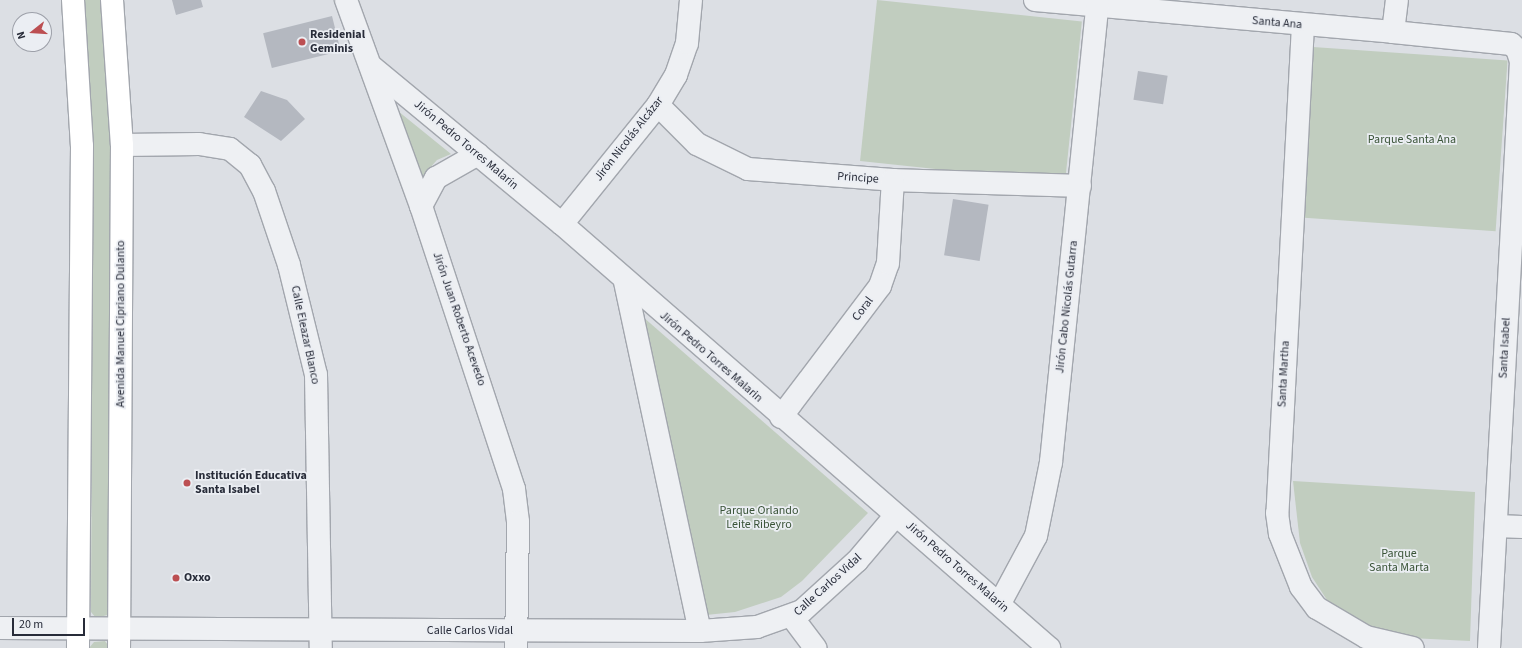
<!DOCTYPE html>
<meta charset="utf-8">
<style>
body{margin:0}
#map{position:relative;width:1522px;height:648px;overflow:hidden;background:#dcdfe4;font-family:"Source Sans 3",sans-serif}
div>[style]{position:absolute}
.green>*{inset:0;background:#c1cdbf;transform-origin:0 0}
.building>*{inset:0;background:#b4b8c0;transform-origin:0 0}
.roads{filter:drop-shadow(1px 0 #a2a6ad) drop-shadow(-1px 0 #a2a6ad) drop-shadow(0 1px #a2a6ad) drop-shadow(0 -1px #a2a6ad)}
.minor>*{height:22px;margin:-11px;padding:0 11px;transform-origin:11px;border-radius:11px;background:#eef0f3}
.secondary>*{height:22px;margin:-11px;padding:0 11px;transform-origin:11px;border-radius:11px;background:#fff}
.dots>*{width:11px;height:11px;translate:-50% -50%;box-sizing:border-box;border:2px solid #ebeef3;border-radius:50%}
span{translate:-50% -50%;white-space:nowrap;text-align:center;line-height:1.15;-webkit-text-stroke:3.5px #ebeef3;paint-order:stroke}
.street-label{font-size:12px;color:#282c39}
.poi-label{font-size:12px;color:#282c39;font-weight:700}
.left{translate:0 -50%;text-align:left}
.park-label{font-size:12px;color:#395337}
.north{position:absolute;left:12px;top:12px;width:40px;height:40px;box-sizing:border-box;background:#ebeef3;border:1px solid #9da0a9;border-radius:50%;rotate:253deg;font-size:11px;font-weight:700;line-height:16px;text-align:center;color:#282c39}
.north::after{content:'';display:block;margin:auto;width:14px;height:18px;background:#bc4f52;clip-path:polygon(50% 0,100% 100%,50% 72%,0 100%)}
.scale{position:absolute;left:12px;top:618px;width:73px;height:18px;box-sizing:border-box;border:2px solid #282c39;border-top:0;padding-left:5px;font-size:12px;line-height:14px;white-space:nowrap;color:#282c39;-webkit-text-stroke:3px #ebeef3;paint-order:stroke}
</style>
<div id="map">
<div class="green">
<i style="clip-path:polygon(82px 0,102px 0,113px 154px,111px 614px,96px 618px,91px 612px,93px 157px)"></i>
<i style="left:877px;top:0;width:206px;height:162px;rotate:6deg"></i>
<i style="left:1313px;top:47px;width:195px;height:171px;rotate:4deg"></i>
<i style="clip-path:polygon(393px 107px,451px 154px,437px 160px,419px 180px)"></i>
<i style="clip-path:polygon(635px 310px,868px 513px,802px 581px,781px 597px,735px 612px,706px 615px)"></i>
<i style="clip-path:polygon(1293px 481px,1475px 492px,1470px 641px,1411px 638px,1352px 622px,1327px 600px,1312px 577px,1300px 543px)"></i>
<i style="clip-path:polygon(105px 641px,110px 648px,89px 648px,94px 642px)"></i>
</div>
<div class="building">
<i style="clip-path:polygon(172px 0,201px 0,203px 7px,176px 15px)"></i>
<i style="left:332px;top:16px;width:36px;height:71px;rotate:76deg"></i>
<i style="left:1138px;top:71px;width:30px;height:29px;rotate:9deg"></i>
<i style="clip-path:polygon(261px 91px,287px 100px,305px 119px,281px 141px,244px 117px)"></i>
<i style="left:953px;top:199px;width:36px;height:57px;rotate:9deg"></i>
</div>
<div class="roads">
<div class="minor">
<i style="left:346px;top:0;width:219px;rotate:70deg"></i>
<i style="left:421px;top:206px;width:298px;rotate:71.8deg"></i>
<i style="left:514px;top:489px;width:33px;rotate:83deg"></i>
<i style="left:518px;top:522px;width:126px;rotate:90.9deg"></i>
<i style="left:1035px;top:0;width:359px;rotate:5.1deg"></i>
<i style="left:1393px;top:32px;width:119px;rotate:5.8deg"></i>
<i style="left:1511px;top:44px;width:8px;rotate:40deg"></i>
<i style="left:1517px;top:49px;width:13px;rotate:72deg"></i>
<i style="left:1521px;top:61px;width:588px;rotate:93.12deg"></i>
<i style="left:1303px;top:25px;width:489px;rotate:93deg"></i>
<i style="left:1277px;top:513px;width:21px;rotate:82deg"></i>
<i style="left:1280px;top:534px;width:57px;rotate:68.4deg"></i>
<i style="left:1301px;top:587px;width:26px;rotate:53deg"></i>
<i style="left:1317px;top:608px;width:57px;rotate:30.6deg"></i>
<i style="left:1366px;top:637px;width:48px;rotate:13.2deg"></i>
<i style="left:1393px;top:32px;width:32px;rotate:-83deg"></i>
<i style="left:372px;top:67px;width:246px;rotate:39.6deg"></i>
<i style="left:562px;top:224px;width:646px;rotate:41.04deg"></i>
<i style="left:658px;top:105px;width:55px;rotate:45deg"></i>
<i style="left:697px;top:144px;width:57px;rotate:26.1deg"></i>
<i style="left:748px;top:169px;width:145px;rotate:4.3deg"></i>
<i style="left:893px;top:180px;width:187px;rotate:1.8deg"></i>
<i style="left:122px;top:145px;width:77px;rotate:-0.7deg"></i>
<i style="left:199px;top:144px;width:31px;rotate:9deg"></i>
<i style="left:230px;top:149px;width:26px;rotate:39deg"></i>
<i style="left:250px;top:165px;width:30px;rotate:62deg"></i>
<i style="left:264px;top:191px;width:78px;rotate:71.3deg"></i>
<i style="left:289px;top:265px;width:113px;rotate:76.2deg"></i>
<i style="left:316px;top:375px;width:273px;rotate:89deg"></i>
<i style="left:421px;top:206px;width:32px;rotate:-62deg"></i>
<i style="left:436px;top:178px;width:48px;rotate:-29.7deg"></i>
<i style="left:562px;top:224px;width:153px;rotate:-51.1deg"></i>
<i style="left:658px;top:105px;width:35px;rotate:-59deg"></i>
<i style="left:676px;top:75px;width:34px;rotate:-71deg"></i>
<i style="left:687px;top:43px;width:43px;rotate:-84.7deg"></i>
<i style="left:625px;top:282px;width:357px;rotate:77.9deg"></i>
<i style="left:781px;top:417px;width:164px;rotate:-52.9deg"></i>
<i style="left:880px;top:286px;width:24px;rotate:-71deg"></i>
<i style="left:888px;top:263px;width:83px;rotate:-86.6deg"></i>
<i style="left:1496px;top:526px;width:26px;rotate:2deg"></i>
<i style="left:1000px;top:603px;width:76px;rotate:-61.8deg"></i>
<i style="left:1036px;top:536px;width:76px;rotate:-78.5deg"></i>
<i style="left:1051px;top:462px;width:464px;rotate:-84.2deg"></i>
<i style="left:792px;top:617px;width:39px;rotate:53deg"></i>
<i style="left:0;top:628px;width:700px;rotate:0.25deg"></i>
<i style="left:700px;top:631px;width:57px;rotate:-4deg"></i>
<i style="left:757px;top:627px;width:48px;rotate:-19.6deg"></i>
<i style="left:802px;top:611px;width:74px;rotate:-42.3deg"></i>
<i style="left:857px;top:561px;width:60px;rotate:-49.7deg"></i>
</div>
<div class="secondary">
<i style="left:73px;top:0;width:146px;rotate:86.5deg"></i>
<i style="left:82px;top:146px;width:502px;rotate:90.46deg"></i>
<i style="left:112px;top:0;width:145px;rotate:86.1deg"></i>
<i style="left:122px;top:145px;width:503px;rotate:90.34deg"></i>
</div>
</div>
<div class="dots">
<i style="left:302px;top:42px;background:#bc4f52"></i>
<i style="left:187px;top:483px;background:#bc4f52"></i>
<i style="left:176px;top:578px;background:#bc4f52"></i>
</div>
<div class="street-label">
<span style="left:1277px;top:23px;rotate:5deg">Santa Ana</span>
<span style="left:629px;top:139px;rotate:-52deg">Jirón Nicolás Alcázar</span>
<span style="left:466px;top:145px;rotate:40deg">Jirón Pedro Torres Malarin</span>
<span style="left:858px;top:178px;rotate:4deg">Principe</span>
<span style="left:1067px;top:307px;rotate:-84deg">Jirón Cabo Nicolás Gutarra</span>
<span style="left:863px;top:309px;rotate:-53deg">Coral</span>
<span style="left:459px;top:319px;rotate:71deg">Jirón Juan Roberto Acevedo</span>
<span style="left:121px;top:324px;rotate:-90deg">Avenida Manuel Cipriano Dulanto</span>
<span style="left:305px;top:335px;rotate:78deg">Calle Eleazar Blanco</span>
<span style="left:1505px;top:348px;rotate:-87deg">Santa Isabel</span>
<span style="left:711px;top:357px;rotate:41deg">Jirón Pedro Torres Malarin</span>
<span style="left:1284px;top:374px;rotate:-87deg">Santa Martha</span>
<span style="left:957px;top:567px;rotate:41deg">Jirón Pedro Torres Malarin</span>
<span style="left:828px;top:585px;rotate:-42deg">Calle Carlos Vidal</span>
<span style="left:470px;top:631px">Calle Carlos Vidal</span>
</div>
<div class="poi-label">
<span class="left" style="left:310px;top:42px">Residenial<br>Geminis</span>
<span class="left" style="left:195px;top:483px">Institución Educativa<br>Santa Isabel</span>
<span class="left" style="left:184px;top:578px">Oxxo</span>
</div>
<div class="park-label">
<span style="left:1412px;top:140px">Parque Santa Ana</span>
<span style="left:759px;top:518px">Parque Orlando<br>Leite Ribeyro</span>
<span style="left:1399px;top:561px">Parque<br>Santa Marta</span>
</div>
<div class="north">N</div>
<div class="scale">20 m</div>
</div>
